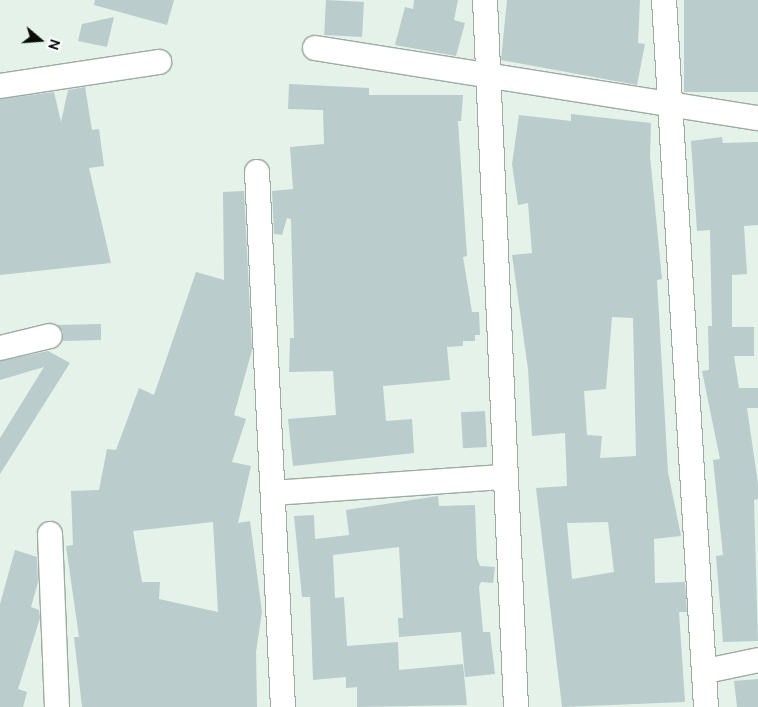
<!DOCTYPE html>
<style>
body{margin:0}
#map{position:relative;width:758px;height:707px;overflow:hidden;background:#e4f2e9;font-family:Ubuntu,sans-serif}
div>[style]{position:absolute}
.building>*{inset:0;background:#bacccb;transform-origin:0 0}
.roads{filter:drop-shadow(1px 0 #9daba2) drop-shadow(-1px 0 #9daba2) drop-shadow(0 1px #9daba2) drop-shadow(0 -1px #9daba2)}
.minor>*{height:24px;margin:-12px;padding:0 12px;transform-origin:12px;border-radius:12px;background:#fff}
span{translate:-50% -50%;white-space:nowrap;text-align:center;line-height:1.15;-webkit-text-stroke:4.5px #fff;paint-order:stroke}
.north{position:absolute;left:15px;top:15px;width:50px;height:50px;-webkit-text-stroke:4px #fff;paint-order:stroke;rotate:108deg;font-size:14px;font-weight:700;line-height:20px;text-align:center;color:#080d0a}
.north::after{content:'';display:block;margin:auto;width:18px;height:22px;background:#080d0a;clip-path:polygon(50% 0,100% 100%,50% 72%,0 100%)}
</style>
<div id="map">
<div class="building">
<i style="clip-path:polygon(95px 0,174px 0,167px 25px,94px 5px)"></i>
<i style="left:326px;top:0;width:38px;height:35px;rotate:3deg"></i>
<i style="clip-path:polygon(414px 0,458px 0,454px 20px,465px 23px,456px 56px,395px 45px,405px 7px,413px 9px)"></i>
<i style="clip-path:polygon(507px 0,640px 0,638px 43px,645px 44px,637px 85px,501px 60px)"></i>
<i style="left:684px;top:0;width:74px;height:92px"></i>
<i style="clip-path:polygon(114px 17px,107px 47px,78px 41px,82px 24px)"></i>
<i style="clip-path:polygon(289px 84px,369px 88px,369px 95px,463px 95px,461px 121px,458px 121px,467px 256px,463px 257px,472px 312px,479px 312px,480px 335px,475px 335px,475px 341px,463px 341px,463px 346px,447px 347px,450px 380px,383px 386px,386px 421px,412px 419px,414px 453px,293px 466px,288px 419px,336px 415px,333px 371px,289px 372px,290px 338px,294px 338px,291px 219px,287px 218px,282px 235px,274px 234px,272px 191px,293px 189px,290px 147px,324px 144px,323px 110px,288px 109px)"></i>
<i style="clip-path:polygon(85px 87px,92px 130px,99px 129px,104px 166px,89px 168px,111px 263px,0 275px,0 99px,54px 92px,61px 122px,68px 90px)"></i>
<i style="clip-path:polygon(evenodd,571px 114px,651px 123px,650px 156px,662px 279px,657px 280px,668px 472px,681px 536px,654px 539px,655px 583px,685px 582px,687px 612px,679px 612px,685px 702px,562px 707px,536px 488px,567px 486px,565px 433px,532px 436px,528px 369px,512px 255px,532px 253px,528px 203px,518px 205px,512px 164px,519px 115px,571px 121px,571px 114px,612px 317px,633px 318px,636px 456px,600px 458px,602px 436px,587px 435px,584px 391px,606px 389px,612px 317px,571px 114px,608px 522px,614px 572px,572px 579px,567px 523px,608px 522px)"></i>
<i style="clip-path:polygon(722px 137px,723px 143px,758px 142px,758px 225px,744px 226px,747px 274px,732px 275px,732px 327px,754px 327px,754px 356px,734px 356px,739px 388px,758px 388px,758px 408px,747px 408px,758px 484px,758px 499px,754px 500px,758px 641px,723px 642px,716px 556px,723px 555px,713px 460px,720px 459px,702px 371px,709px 370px,708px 326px,712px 326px,710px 230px,697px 231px,691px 141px)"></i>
<i style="clip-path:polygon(evenodd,244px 191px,252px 350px,234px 415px,246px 419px,232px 462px,251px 466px,238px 523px,250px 521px,262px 612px,256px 652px,257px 707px,82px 707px,74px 637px,79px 637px,66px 546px,73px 545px,71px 491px,99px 490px,107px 449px,116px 450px,139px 388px,154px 395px,196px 272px,224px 280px,223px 192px,244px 191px,213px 522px,218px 612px,159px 599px,160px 582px,142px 582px,133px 531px,213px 522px)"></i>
<i style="clip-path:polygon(101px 324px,101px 340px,62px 341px,63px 332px,57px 325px)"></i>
<i style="clip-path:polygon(48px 351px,70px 363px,0 474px,0 438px,44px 367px,0 380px,0 361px)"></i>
<i style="left:485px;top:411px;width:36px;height:24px;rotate:87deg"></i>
<i style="clip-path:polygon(438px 496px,439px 506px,475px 505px,477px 558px,480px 566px,495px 567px,493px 583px,481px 582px,479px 587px,483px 632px,490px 632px,495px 674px,465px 677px,461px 632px,399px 637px,398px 618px,403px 618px,399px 547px,333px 555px,335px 598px,344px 597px,347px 646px,398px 642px,399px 670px,463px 664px,467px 705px,357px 707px,357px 687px,346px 688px,346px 677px,313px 680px,310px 597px,302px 597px,294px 516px,314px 515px,315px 539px,349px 535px,346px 510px)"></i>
<i style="clip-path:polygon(15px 550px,37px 557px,38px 582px,31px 607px,39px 610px,40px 618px,18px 689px,27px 692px,23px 707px,0 707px,0 604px)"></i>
<i style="clip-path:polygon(758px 679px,758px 707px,737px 707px,734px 681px)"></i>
</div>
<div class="roads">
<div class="minor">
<i style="left:485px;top:0;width:708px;rotate:87.49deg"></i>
<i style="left:664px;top:0;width:708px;rotate:86.6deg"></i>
<i style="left:315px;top:48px;width:448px;rotate:9deg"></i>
<i style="left:0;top:86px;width:161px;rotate:-8.6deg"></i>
<i style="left:257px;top:172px;width:536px;rotate:87.22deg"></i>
<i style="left:0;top:348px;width:51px;rotate:-13.5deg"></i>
<i style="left:274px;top:493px;width:231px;rotate:-4deg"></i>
<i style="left:50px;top:534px;width:173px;rotate:87.7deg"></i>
<i style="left:706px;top:671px;width:53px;rotate:-11.9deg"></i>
</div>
</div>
<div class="north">N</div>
</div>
